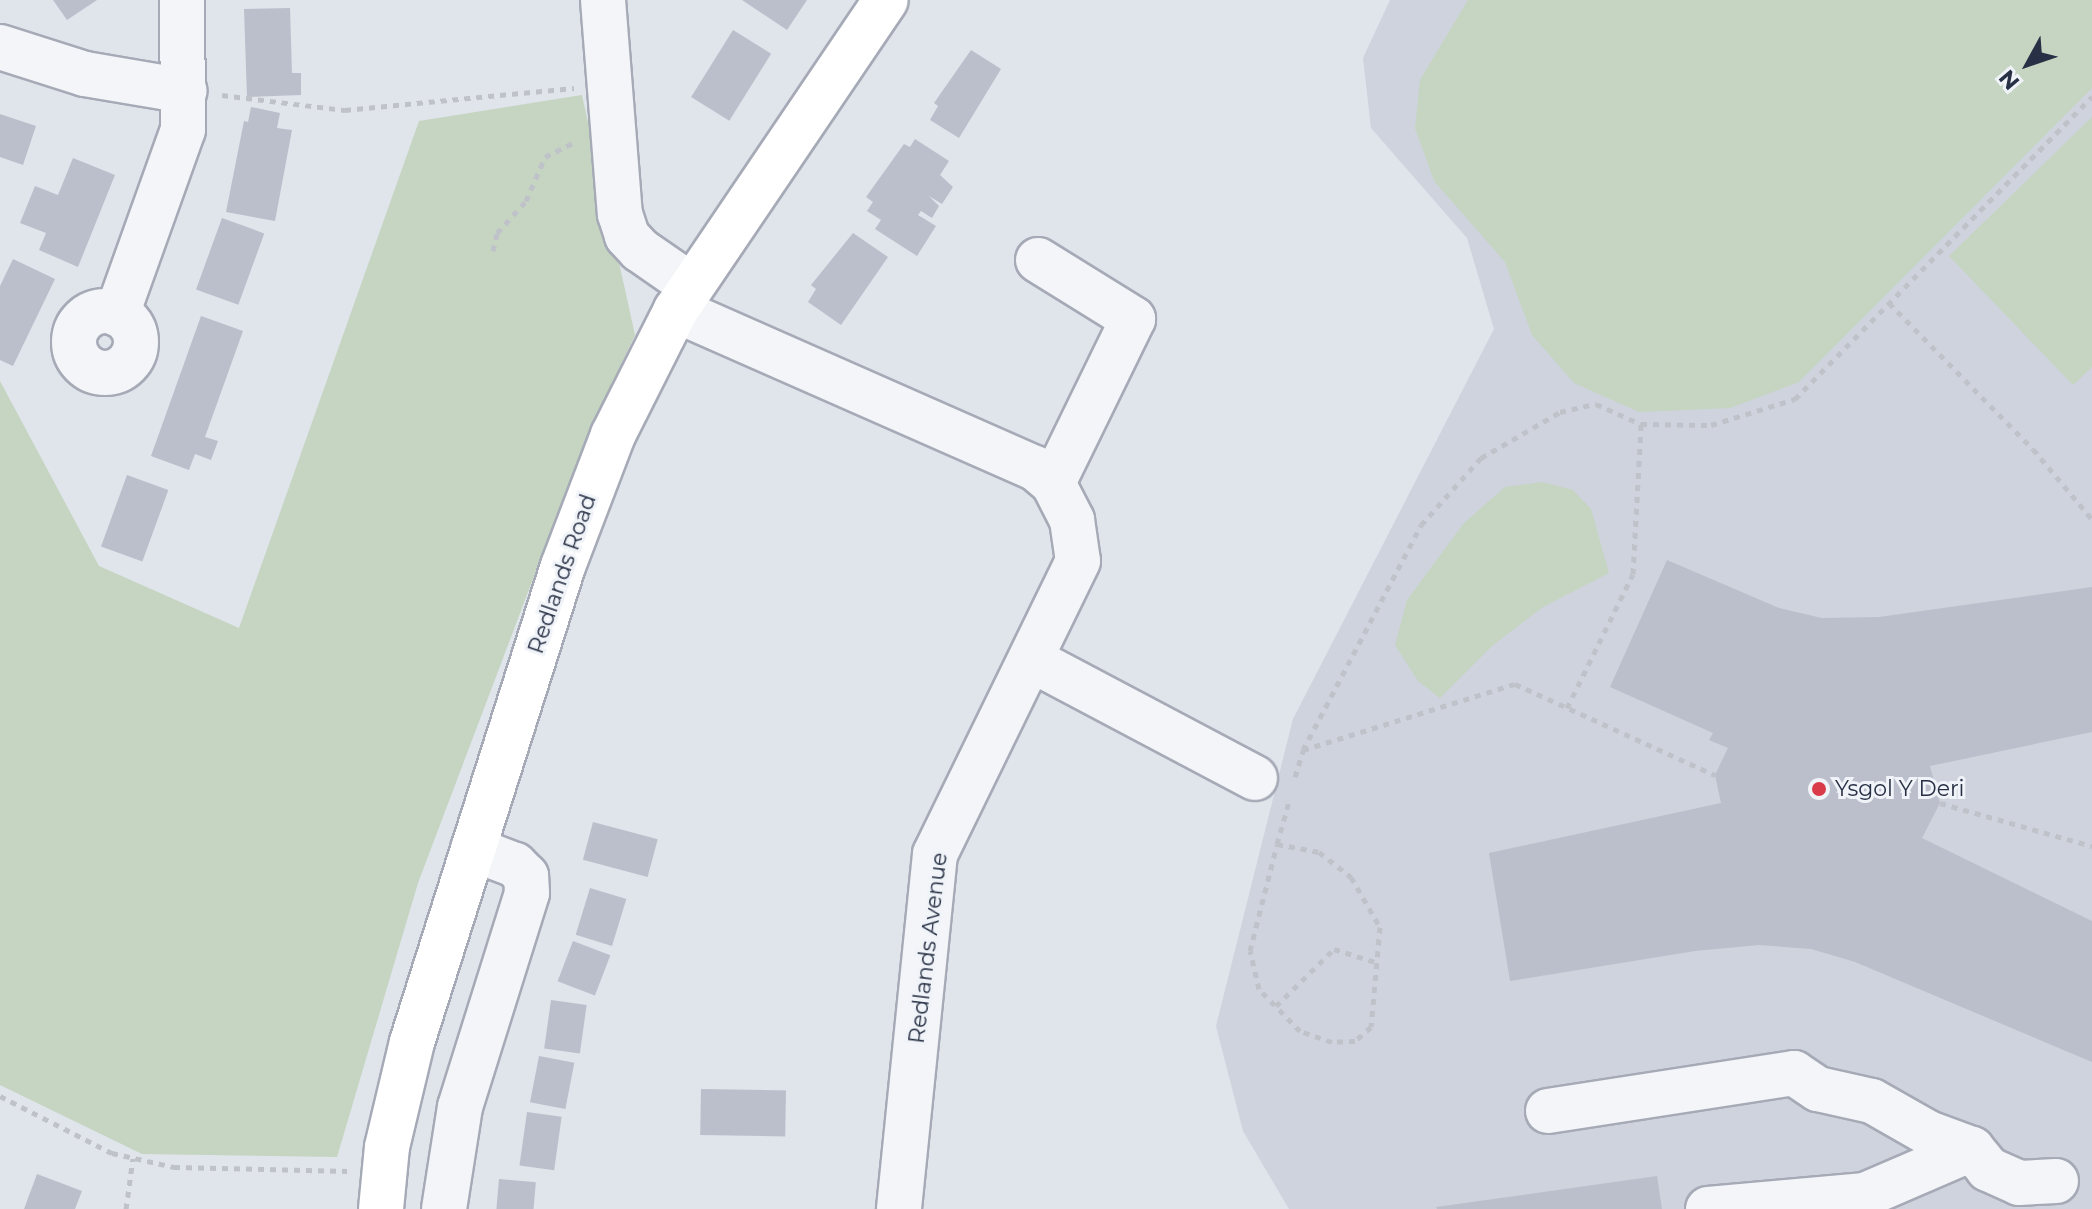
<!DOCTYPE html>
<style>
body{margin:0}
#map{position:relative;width:2092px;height:1209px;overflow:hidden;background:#e0e4eb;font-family:Montserrat,sans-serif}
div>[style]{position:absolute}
.built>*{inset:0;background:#ced3dd}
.green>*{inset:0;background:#c5d5c1}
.building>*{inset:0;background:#babfcb;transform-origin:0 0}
.path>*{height:5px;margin-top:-2.5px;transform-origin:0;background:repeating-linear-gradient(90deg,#bfc2c9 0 6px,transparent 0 12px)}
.roads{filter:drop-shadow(2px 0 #a5aab6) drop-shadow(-2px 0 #a5aab6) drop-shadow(0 2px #a5aab6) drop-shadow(0 -2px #a5aab6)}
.minor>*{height:44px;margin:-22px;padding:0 22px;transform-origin:22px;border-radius:22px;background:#f4f5f8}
.minor>.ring{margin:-22px;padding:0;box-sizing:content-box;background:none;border:44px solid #f4f5f8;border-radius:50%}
.major>*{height:44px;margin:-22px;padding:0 22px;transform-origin:22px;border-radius:22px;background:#fff}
.dots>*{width:22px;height:22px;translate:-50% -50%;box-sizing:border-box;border:4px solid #f0f3f8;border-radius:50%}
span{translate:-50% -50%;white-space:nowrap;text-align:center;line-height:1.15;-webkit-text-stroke:6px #f0f3f8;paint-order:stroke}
.street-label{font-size:22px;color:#273044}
.poi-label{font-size:22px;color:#273044}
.left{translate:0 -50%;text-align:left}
.north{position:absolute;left:1988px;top:24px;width:80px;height:80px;-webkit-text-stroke:6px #f0f3f8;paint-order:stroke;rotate:230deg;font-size:22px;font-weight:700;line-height:32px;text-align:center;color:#273044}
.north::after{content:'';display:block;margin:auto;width:28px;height:36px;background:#273044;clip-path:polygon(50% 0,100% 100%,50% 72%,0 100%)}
</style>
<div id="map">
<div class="built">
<i style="clip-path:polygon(1390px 0,2092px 0,2092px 1209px,1289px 1209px,1243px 1131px,1216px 1026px,1293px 719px,1494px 329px,1467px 238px,1371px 128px,1363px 58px)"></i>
</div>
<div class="green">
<i style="clip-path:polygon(1468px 0,2092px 0,2092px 88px,1799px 382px,1730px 408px,1639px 412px,1574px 383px,1532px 335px,1505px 262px,1434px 181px,1415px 128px,1420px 80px)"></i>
<i style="clip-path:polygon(582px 95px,635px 335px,587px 436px,418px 883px,337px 1157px,142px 1154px,0 1085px,0 381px,99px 566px,239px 628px,419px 121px)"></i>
<i style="clip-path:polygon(2092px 117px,2092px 367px,2073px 385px,1949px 256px)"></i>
<i style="clip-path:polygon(1542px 482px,1573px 490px,1591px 509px,1609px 573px,1543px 607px,1493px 645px,1440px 698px,1418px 681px,1395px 645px,1407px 600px,1464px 523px,1505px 487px)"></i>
</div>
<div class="building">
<i style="clip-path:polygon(53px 0,97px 0,67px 20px)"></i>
<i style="clip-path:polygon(742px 0,807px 0,787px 30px)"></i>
<i style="clip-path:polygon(290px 8px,292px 73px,301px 73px,301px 95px,247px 97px,244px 9px)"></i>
<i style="left:733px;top:30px;width:45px;height:79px;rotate:32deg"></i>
<i style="clip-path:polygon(971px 50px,1001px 69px,959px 138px,930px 120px,938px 106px,934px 103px)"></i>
<i style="clip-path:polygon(251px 107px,280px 113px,277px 128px,292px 130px,275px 221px,226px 212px,244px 121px,248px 122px)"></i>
<i style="clip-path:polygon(0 114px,36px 126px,23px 165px,0 157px)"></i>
<i style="clip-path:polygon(915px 139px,949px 161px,940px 175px,953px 187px,942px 204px,929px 196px,939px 206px,932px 218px,921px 211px,918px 215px,936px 226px,917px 256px,875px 229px,881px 220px,867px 211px,873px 202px,866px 197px,904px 144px,910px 147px)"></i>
<i style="clip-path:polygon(73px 158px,115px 175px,78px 267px,39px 250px,46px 233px,20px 223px,35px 186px,58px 195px)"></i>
<i style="left:222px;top:218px;width:45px;height:76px;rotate:20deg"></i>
<i style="clip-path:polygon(853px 233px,888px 257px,841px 325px,808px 302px,816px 289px,811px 285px)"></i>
<i style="clip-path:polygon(13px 259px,55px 279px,13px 366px,0 360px,0 286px)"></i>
<i style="clip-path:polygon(201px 316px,243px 331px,205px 437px,218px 441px,211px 460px,195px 454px,189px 470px,151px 456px)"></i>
<i style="left:127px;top:475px;width:44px;height:76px;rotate:20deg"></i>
<i style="clip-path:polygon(1667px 560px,1779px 608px,1822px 618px,1879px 617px,2092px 587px,2092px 732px,1930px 766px,1940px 803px,1922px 838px,2092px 921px,2092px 1062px,1855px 962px,1811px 949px,1759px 945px,1695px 951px,1510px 981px,1489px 853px,1721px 803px,1715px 775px,1728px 748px,1709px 740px,1713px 733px,1610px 687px)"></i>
<i style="left:593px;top:822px;width:67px;height:39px;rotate:15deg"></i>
<i style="left:590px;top:888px;width:38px;height:49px;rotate:17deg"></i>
<i style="left:573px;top:941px;width:40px;height:43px;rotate:21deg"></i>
<i style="left:551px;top:1000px;width:36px;height:49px;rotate:8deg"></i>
<i style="left:539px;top:1056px;width:36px;height:47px;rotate:11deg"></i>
<i style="left:701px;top:1089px;width:85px;height:46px;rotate:1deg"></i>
<i style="left:527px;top:1112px;width:35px;height:54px;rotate:8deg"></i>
<i style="clip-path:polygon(37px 1174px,82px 1191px,75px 1209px,24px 1209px)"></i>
<i style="clip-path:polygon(1657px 1176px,1662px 1209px,1437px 1209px,1436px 1207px)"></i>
<i style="left:499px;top:1179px;width:37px;height:30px;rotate:5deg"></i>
</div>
<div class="path">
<i style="left:222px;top:95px;width:124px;rotate:7deg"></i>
<i style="left:345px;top:110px;width:230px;rotate:-5.5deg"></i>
<i style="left:493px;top:251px;width:18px;rotate:-77deg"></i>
<i style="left:497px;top:233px;width:43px;rotate:-47.8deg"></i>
<i style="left:526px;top:201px;width:48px;rotate:-66.6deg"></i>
<i style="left:545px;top:157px;width:36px;rotate:-27deg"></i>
<i style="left:1889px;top:303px;width:205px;rotate:45.4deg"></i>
<i style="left:2033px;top:449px;width:92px;rotate:49.9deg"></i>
<i style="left:1567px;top:708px;width:149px;rotate:-63.8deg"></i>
<i style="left:1633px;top:574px;width:150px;rotate:-86.9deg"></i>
<i style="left:1303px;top:750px;width:222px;rotate:-17.3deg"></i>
<i style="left:1515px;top:684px;width:220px;rotate:24.5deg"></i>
<i style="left:1295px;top:777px;width:28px;rotate:-73deg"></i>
<i style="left:1303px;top:750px;width:254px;rotate:-62.3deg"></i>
<i style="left:1421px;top:525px;width:90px;rotate:-48.2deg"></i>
<i style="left:1481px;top:458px;width:91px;rotate:-30.2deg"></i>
<i style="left:1560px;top:412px;width:37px;rotate:-13deg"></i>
<i style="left:1596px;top:404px;width:49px;rotate:24deg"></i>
<i style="left:1641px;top:424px;width:70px;rotate:0.8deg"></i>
<i style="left:1711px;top:425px;width:88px;rotate:-17.2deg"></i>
<i style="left:1795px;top:399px;width:424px;rotate:-45.5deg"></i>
<i style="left:1940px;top:803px;width:158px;rotate:15.8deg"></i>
<i style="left:1277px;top:844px;width:43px;rotate:10.8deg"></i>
<i style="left:1319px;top:852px;width:41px;rotate:38deg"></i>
<i style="left:1351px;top:877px;width:58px;rotate:59.9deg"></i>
<i style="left:1380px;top:927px;width:100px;rotate:95.1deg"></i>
<i style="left:1371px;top:1027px;width:21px;rotate:139deg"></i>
<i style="left:1355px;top:1041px;width:23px;rotate:178deg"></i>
<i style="left:1332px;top:1042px;width:34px;rotate:-161deg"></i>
<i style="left:1300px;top:1031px;width:59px;rotate:-134.3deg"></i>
<i style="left:1259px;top:989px;width:39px;rotate:-103deg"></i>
<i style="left:1250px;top:951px;width:110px;rotate:-75.8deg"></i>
<i style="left:1277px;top:844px;width:48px;rotate:-74.2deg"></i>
<i style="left:1276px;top:1006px;width:81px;rotate:-44.5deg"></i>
<i style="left:1334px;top:949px;width:46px;rotate:17.7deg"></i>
<i style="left:0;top:1096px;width:126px;rotate:27deg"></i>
<i style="left:112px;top:1153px;width:64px;rotate:12.7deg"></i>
<i style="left:174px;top:1167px;width:173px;rotate:1.3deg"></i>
<i style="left:126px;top:1209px;width:51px;rotate:-82.2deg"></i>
</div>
<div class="roads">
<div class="minor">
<i style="left:603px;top:0;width:215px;rotate:85.5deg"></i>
<i style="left:620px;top:214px;width:23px;rotate:72deg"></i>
<i style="left:627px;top:236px;width:19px;rotate:47deg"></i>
<i style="left:640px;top:250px;width:63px;rotate:34.7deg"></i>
<i style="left:0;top:47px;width:89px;rotate:17.6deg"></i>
<i style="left:85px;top:74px;width:101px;rotate:9.6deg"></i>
<i style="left:1038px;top:260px;width:112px;rotate:31.8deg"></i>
<i style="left:1133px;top:319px;width:182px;rotate:116deg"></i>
<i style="left:676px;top:310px;width:392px;rotate:23.8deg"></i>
<i style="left:1035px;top:468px;width:23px;rotate:40deg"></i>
<i style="left:1053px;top:483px;width:42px;rotate:62.8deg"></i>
<i style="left:1072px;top:520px;width:41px;rotate:81.7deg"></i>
<i style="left:1078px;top:561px;width:326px;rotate:116deg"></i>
<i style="left:935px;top:854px;width:357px;rotate:95.8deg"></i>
<i class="ring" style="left:74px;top:311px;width:18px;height:18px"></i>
<i style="left:117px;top:314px;width:195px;rotate:-70.3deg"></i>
<i style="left:183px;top:130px;width:130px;rotate:-90.4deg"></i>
<i style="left:1034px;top:661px;width:250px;rotate:27.9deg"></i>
<i style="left:1548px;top:1111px;width:249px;rotate:-8.8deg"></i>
<i style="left:1794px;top:1073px;width:29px;rotate:34deg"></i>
<i style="left:1818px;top:1089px;width:55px;rotate:12.5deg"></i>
<i style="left:1872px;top:1101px;width:64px;rotate:29.7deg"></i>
<i style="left:1928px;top:1133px;width:47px;rotate:20deg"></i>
<i style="left:1972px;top:1149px;width:26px;rotate:51deg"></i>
<i style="left:1988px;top:1169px;width:34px;rotate:24deg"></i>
<i style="left:2019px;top:1183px;width:37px;rotate:-3deg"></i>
<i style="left:444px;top:1209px;width:103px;rotate:-81.1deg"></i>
<i style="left:460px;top:1107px;width:224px;rotate:-72.6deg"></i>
<i style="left:527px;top:893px;width:17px;rotate:-93deg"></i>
<i style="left:526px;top:876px;width:16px;rotate:-135deg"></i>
<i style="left:515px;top:865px;width:45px;rotate:-159.1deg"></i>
<i style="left:1708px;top:1209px;width:158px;rotate:-5.1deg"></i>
<i style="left:1865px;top:1195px;width:116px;rotate:-23.3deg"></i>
</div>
<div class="major">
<i style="left:381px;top:1209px;width:62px;rotate:-84.5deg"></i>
<i style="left:387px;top:1147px;width:108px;rotate:-76.6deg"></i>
<i style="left:412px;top:1042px;width:499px;rotate:-72.4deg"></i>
<i style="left:563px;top:566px;width:140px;rotate:-69.1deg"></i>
<i style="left:613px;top:435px;width:140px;rotate:-63.3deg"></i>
<i style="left:676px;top:310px;width:374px;rotate:-55.9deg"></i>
</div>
</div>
<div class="dots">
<i style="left:1819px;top:789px;background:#da3b49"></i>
</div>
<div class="street-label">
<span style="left:562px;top:574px;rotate:-71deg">Redlands Road</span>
<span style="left:928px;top:948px;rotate:-83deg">Redlands Avenue</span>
</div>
<div class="poi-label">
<span class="left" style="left:1835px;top:789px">Ysgol Y Deri</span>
</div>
<div class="north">N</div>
</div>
